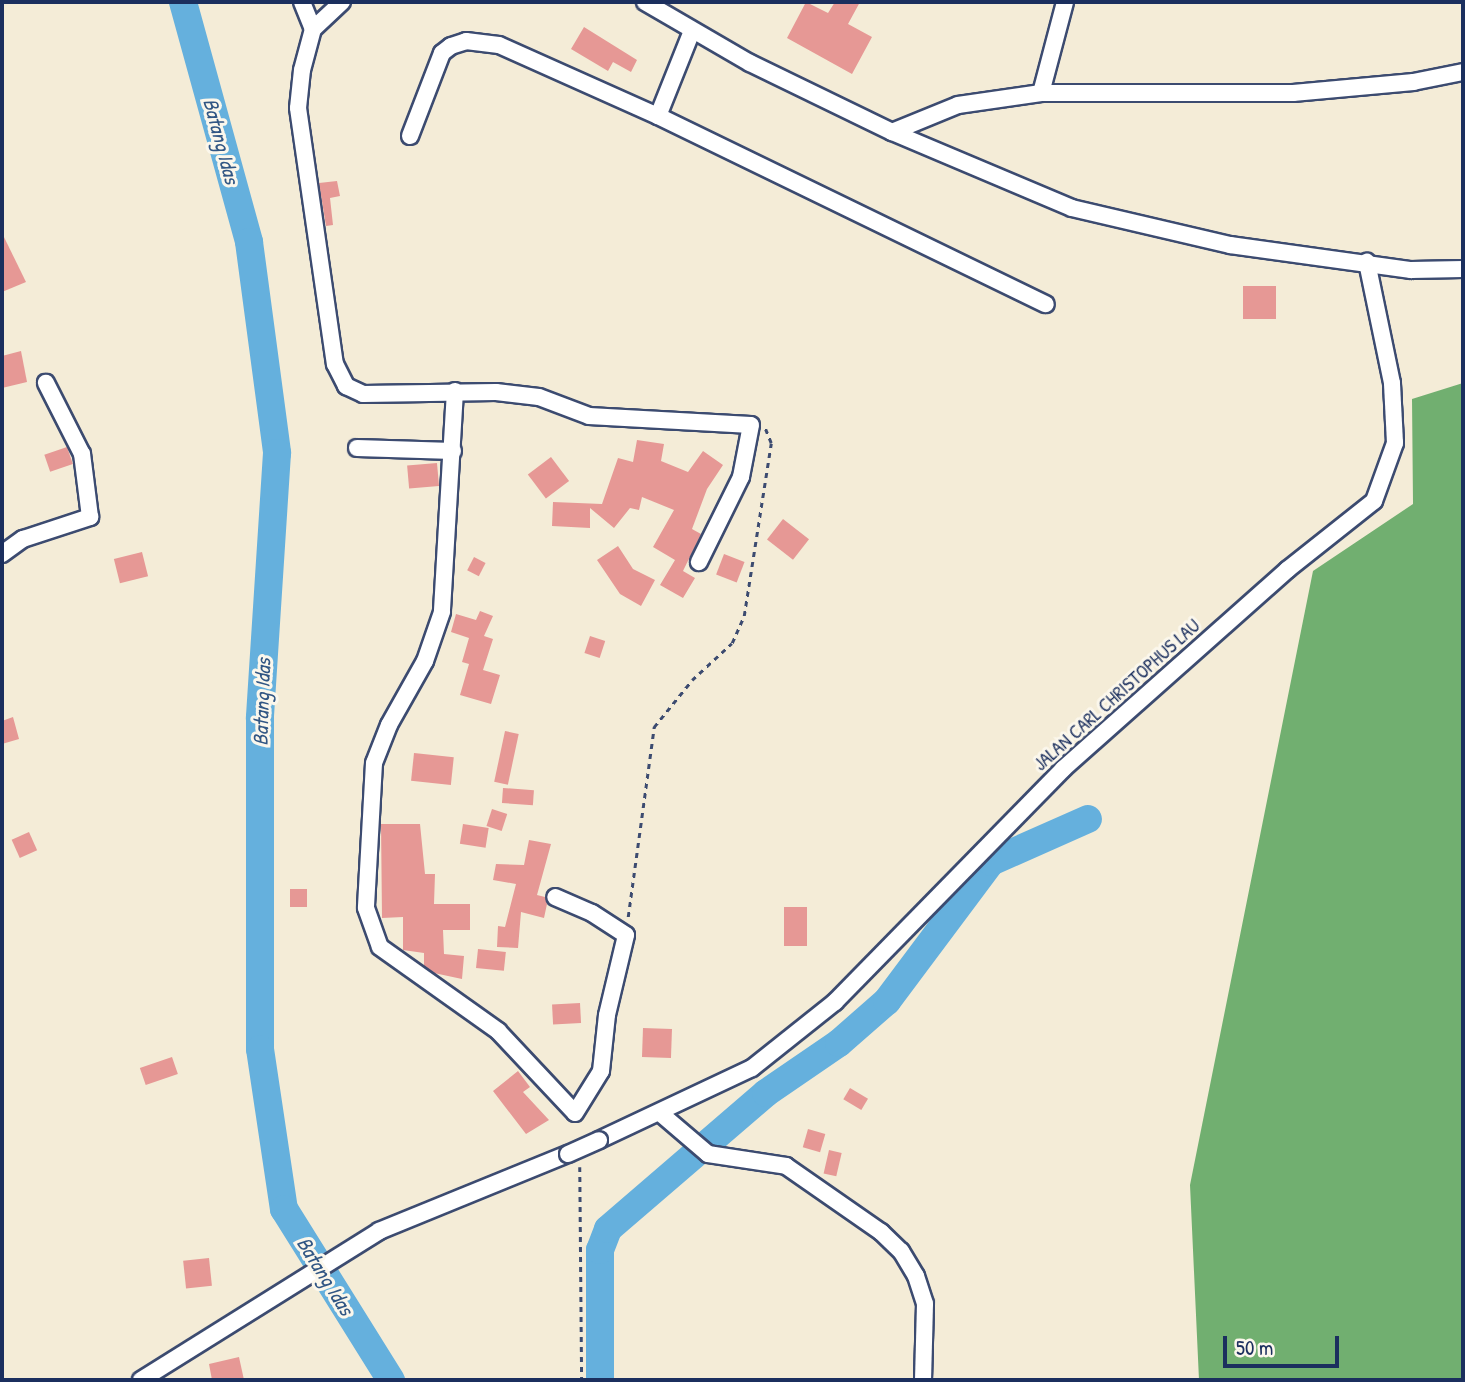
<!DOCTYPE html>
<style>
body{margin:0}
#map{position:relative;width:1465px;height:1382px;overflow:hidden;background:#f4ecd7;font-family:"Patrick Hand",sans-serif}
div>[style]{position:absolute}
.forest>*{inset:0;background:#71af70}
.river>*{height:28px;margin:-14px;padding:0 14px;transform-origin:14px;border-radius:14px;background:#65b0dd}
.building>*{inset:0;background:#e69895;transform-origin:0 0}
.path>*{height:2.5px;margin-top:-1.25px;transform-origin:0;background:repeating-linear-gradient(90deg,#3c4b70 0 5px,transparent 0 10px)}
.roads{filter:drop-shadow(2px 0 #3c4b70) drop-shadow(-2px 0 #3c4b70) drop-shadow(0 2px #3c4b70) drop-shadow(0 -2px #3c4b70)}
.minor>*{height:16px;margin:-8px;padding:0 8px;transform-origin:8px;border-radius:8px;background:#fff}
.bridges{filter:drop-shadow(2px 0 #3c4b70) drop-shadow(-2px 0 #3c4b70) drop-shadow(0 2px #3c4b70) drop-shadow(0 -2px #3c4b70)}
.minor-bridge>*{height:16px;margin:-8px;padding:0 8px;transform-origin:8px;border-radius:8px;background:#fff}
span{translate:-50% -50%;white-space:nowrap;text-align:center;line-height:1.15;-webkit-text-stroke:6px #fbf7ec;paint-order:stroke}
.street-label{font-size:19px;color:#1b2f5e}
.water-label{font-size:21px;color:#315684;font-style:italic}
.frame{position:absolute;inset:0;border:4px solid #1b2f5e;pointer-events:none}
.scale{position:absolute;left:1223px;top:1336px;width:116px;height:32px;box-sizing:border-box;border:4px solid #1b2f5e;border-top:0;padding-left:9px;font-size:21px;line-height:24px;white-space:nowrap;color:#1b2f5e;-webkit-text-stroke:5px #fbf7ec;paint-order:stroke}
</style>
<div id="map">
<div class="forest">
<i style="clip-path:polygon(1463px 383px,1463px 1380px,1199px 1380px,1190px 1185px,1313px 571px,1413px 504px,1412px 399px)"></i>
</div>
<div class="river">
<i style="left:183px;top:2px;width:249px;rotate:74.6deg"></i>
<i style="left:249px;top:242px;width:213px;rotate:82.4deg"></i>
<i style="left:277px;top:453px;width:266px;rotate:93.7deg"></i>
<i style="left:260px;top:718px;width:331px;rotate:90deg"></i>
<i style="left:260px;top:1049px;width:162px;rotate:81.5deg"></i>
<i style="left:284px;top:1209px;width:202px;rotate:58deg"></i>
<i style="left:600px;top:1380px;width:130px;rotate:-90deg"></i>
<i style="left:600px;top:1250px;width:22px;rotate:-69deg"></i>
<i style="left:608px;top:1229px;width:208px;rotate:-40.7deg"></i>
<i style="left:766px;top:1093px;width:88px;rotate:-34.4deg"></i>
<i style="left:839px;top:1043px;width:64px;rotate:-41.2deg"></i>
<i style="left:887px;top:1001px;width:174px;rotate:-53.2deg"></i>
<i style="left:991px;top:862px;width:106px;rotate:-23.9deg"></i>
</div>
<div class="building">
<i style="clip-path:polygon(806px 2px,828px 13px,835px 2px,860px 2px,848px 24px,872px 37px,852px 74px,787px 38px)"></i>
<i style="clip-path:polygon(584px 27px,637px 60px,631px 72px,613px 62px,608px 71px,571px 49px)"></i>
<i style="clip-path:polygon(337px 181px,340px 196px,330px 198px,333px 225px,326px 226px,319px 183px)"></i>
<i style="clip-path:polygon(2px 233px,26px 282px,2px 292px)"></i>
<i style="left:1276px;top:286px;width:33px;height:33px;rotate:90deg"></i>
<i style="clip-path:polygon(21px 351px,27px 382px,2px 388px,2px 356px)"></i>
<i style="clip-path:polygon(637px 440px,664px 444px,661px 461px,688px 472px,703px 451px,723px 465px,707px 489px,692px 529px,701px 534px,683px 571px,695px 578px,683px 598px,660px 585px,675px 560px,653px 547px,674px 510px,642px 497px,639px 510px,630px 508px,614px 528px,590px 508px,590px 528px,552px 526px,553px 502px,602px 504px,618px 458px,633px 462px)"></i>
<i style="left:67px;top:447px;width:18px;height:24px;rotate:71deg"></i>
<i style="left:551px;top:457px;width:30px;height:29px;rotate:53deg"></i>
<i style="left:437px;top:463px;width:23px;height:30px;rotate:85deg"></i>
<i style="left:783px;top:519px;width:33px;height:26px;rotate:38deg"></i>
<i style="clip-path:polygon(618px 546px,633px 569px,655px 580px,641px 606px,620px 594px,597px 560px)"></i>
<i style="left:142px;top:552px;width:25px;height:29px;rotate:76deg"></i>
<i style="left:724px;top:554px;width:22px;height:22px;rotate:21deg"></i>
<i style="left:474px;top:557px;width:13px;height:15px;rotate:27deg"></i>
<i style="clip-path:polygon(480px 611px,493px 616px,484px 636px,493px 639px,483px 670px,500px 675px,491px 704px,460px 695px,469px 664px,462px 662px,469px 638px,451px 632px,456px 614px,476px 620px)"></i>
<i style="left:590px;top:636px;width:16px;height:18px;rotate:18deg"></i>
<i style="clip-path:polygon(13px 717px,19px 739px,2px 744px,2px 721px)"></i>
<i style="left:505px;top:731px;width:14px;height:52px;rotate:12deg"></i>
<i style="left:414px;top:753px;width:40px;height:28px;rotate:6deg"></i>
<i style="left:503px;top:788px;width:31px;height:15px;rotate:4deg"></i>
<i style="left:492px;top:809px;width:16px;height:18px;rotate:18deg"></i>
<i style="clip-path:polygon(381px 824px,420px 824px,425px 874px,435px 874px,434px 904px,470px 904px,470px 930px,443px 930px,444px 954px,464px 956px,462px 979px,434px 973px,424px 966px,424px 953px,403px 950px,403px 917px,382px 918px)"></i>
<i style="left:463px;top:824px;width:26px;height:20px;rotate:9deg"></i>
<i style="left:29px;top:832px;width:20px;height:19px;rotate:66deg"></i>
<i style="clip-path:polygon(529px 840px,551px 844px,537px 895px,545px 897px,547px 904px,544px 918px,521px 912px,518px 948px,497px 947px,498px 926px,505px 927px,516px 884px,493px 880px,496px 864px,524px 865px)"></i>
<i style="left:290px;top:889px;width:17px;height:18px"></i>
<i style="left:784px;top:907px;width:23px;height:39px"></i>
<i style="left:478px;top:949px;width:28px;height:19px;rotate:6deg"></i>
<i style="left:580px;top:1003px;width:20px;height:28px;rotate:87deg"></i>
<i style="left:643px;top:1028px;width:29px;height:29px;rotate:2deg"></i>
<i style="left:172px;top:1057px;width:18px;height:34px;rotate:71deg"></i>
<i style="clip-path:polygon(518px 1071px,530px 1087px,523px 1092px,549px 1120px,526px 1134px,493px 1091px)"></i>
<i style="left:850px;top:1088px;width:21px;height:13px;rotate:31deg"></i>
<i style="left:808px;top:1129px;width:18px;height:19px;rotate:16deg"></i>
<i style="left:829px;top:1150px;width:13px;height:24px;rotate:13deg"></i>
<i style="left:209px;top:1258px;width:28px;height:26px;rotate:84deg"></i>
<i style="clip-path:polygon(239px 1357px,244px 1380px,212px 1380px,209px 1364px)"></i>
</div>
<div class="path">
<i style="left:628px;top:917px;width:192px;rotate:-82.2deg"></i>
<i style="left:654px;top:727px;width:60px;rotate:-51deg"></i>
<i style="left:692px;top:680px;width:54px;rotate:-42.8deg"></i>
<i style="left:732px;top:643px;width:30px;rotate:-66deg"></i>
<i style="left:744px;top:616px;width:175px;rotate:-81.1deg"></i>
<i style="left:771px;top:443px;width:16px;rotate:-112deg"></i>
<i style="left:580px;top:1167px;width:213px;rotate:89.5deg"></i>
</div>
<div class="roads">
<div class="minor">
<i style="left:302px;top:2px;width:29px;rotate:68deg"></i>
<i style="left:342px;top:2px;width:40px;rotate:137deg"></i>
<i style="left:313px;top:29px;width:42px;rotate:105deg"></i>
<i style="left:302px;top:70px;width:38px;rotate:96deg"></i>
<i style="left:298px;top:108px;width:259px;rotate:81.8deg"></i>
<i style="left:335px;top:364px;width:25px;rotate:63deg"></i>
<i style="left:346px;top:386px;width:19px;rotate:25deg"></i>
<i style="left:363px;top:394px;width:133px;rotate:-0.9deg"></i>
<i style="left:496px;top:392px;width:43px;rotate:6.6deg"></i>
<i style="left:539px;top:397px;width:53px;rotate:20.8deg"></i>
<i style="left:589px;top:416px;width:162px;rotate:3.2deg"></i>
<i style="left:751px;top:425px;width:53px;rotate:100.9deg"></i>
<i style="left:741px;top:477px;width:95px;rotate:116.3deg"></i>
<i style="left:645px;top:2px;width:121px;rotate:30.2deg"></i>
<i style="left:750px;top:63px;width:158px;rotate:25.9deg"></i>
<i style="left:892px;top:132px;width:195px;rotate:22.9deg"></i>
<i style="left:1072px;top:208px;width:162px;rotate:13.2deg"></i>
<i style="left:1230px;top:245px;width:183px;rotate:7.9deg"></i>
<i style="left:1411px;top:270px;width:52px;rotate:-1.1deg"></i>
<i style="left:1041px;top:93px;width:94px;rotate:-75.2deg"></i>
<i style="left:658px;top:116px;width:431px;rotate:25.9deg"></i>
<i style="left:892px;top:132px;width:71px;rotate:-22.2deg"></i>
<i style="left:958px;top:105px;width:84px;rotate:-8.2deg"></i>
<i style="left:1041px;top:93px;width:252px"></i>
<i style="left:1293px;top:93px;width:121px;rotate:-5.2deg"></i>
<i style="left:1413px;top:82px;width:51px;rotate:-11.3deg"></i>
<i style="left:410px;top:136px;width:89px;rotate:-68.9deg"></i>
<i style="left:442px;top:53px;width:11px;rotate:-38deg"></i>
<i style="left:451px;top:46px;width:16px;rotate:-18deg"></i>
<i style="left:466px;top:41px;width:33px;rotate:7deg"></i>
<i style="left:499px;top:45px;width:174px;rotate:24.1deg"></i>
<i style="left:658px;top:116px;width:92px;rotate:-68.2deg"></i>
<i style="left:455px;top:391px;width:221px;rotate:93.4deg"></i>
<i style="left:442px;top:612px;width:52px;rotate:109.1deg"></i>
<i style="left:425px;top:661px;width:73px;rotate:119.4deg"></i>
<i style="left:389px;top:725px;width:41px;rotate:111.5deg"></i>
<i style="left:374px;top:763px;width:145px;rotate:93.2deg"></i>
<i style="left:366px;top:908px;width:41px;rotate:70.3deg"></i>
<i style="left:380px;top:947px;width:145px;rotate:35.4deg"></i>
<i style="left:498px;top:1031px;width:112px;rotate:46.8deg"></i>
<i style="left:575px;top:1113px;width:49px;rotate:-58.2deg"></i>
<i style="left:601px;top:1071px;width:56px;rotate:-83.9deg"></i>
<i style="left:607px;top:1015px;width:82px;rotate:-76.6deg"></i>
<i style="left:626px;top:935px;width:40px;rotate:-147.1deg"></i>
<i style="left:592px;top:913px;width:40px;rotate:-156.6deg"></i>
<i style="left:357px;top:448px;width:96px;rotate:1.8deg"></i>
<i style="left:2px;top:554px;width:26px;rotate:-36deg"></i>
<i style="left:23px;top:539px;width:71px;rotate:-18.2deg"></i>
<i style="left:90px;top:517px;width:64px;rotate:-97.2deg"></i>
<i style="left:82px;top:454px;width:80px;rotate:-116.9deg"></i>
<i style="left:660px;top:1113px;width:63px;rotate:40.5deg"></i>
<i style="left:708px;top:1154px;width:79px;rotate:8.7deg"></i>
<i style="left:786px;top:1166px;width:116px;rotate:34.8deg"></i>
<i style="left:881px;top:1232px;width:28px;rotate:44deg"></i>
<i style="left:901px;top:1251px;width:29px;rotate:59deg"></i>
<i style="left:916px;top:1276px;width:29px;rotate:72deg"></i>
<i style="left:925px;top:1304px;width:76px;rotate:91.5deg"></i>
<i style="left:599px;top:1140px;width:169px;rotate:-25.2deg"></i>
<i style="left:752px;top:1068px;width:106px;rotate:-38.5deg"></i>
<i style="left:835px;top:1002px;width:326px;rotate:-45.6deg"></i>
<i style="left:1063px;top:769px;width:300px;rotate:-41.6deg"></i>
<i style="left:1287px;top:570px;width:111px;rotate:-38.4deg"></i>
<i style="left:1374px;top:501px;width:62px;rotate:-70.1deg"></i>
<i style="left:1395px;top:443px;width:60px;rotate:-92.9deg"></i>
<i style="left:1392px;top:383px;width:124px;rotate:-101.7deg"></i>
<i style="left:141px;top:1380px;width:281px;rotate:-32deg"></i>
<i style="left:379px;top:1231px;width:204px;rotate:-22.2deg"></i>
</div>
</div>
<div class="bridges">
<div class="minor-bridge">
<i style="left:568px;top:1154px;width:34px;rotate:-24deg"></i>
</div>
</div>
<div class="street-label">
<span style="left:1117px;top:695px;rotate:-42deg">JALAN CARL CHRISTOPHUS LAU</span>
</div>
<div class="water-label">
<span style="left:221px;top:141px;rotate:75deg">Batang Idas</span>
<span style="left:262px;top:702px;rotate:-88deg">Batang Idas</span>
<span style="left:325px;top:1276px;rotate:58deg">Batang Idas</span>
</div>
<div class="frame"></div>
<div class="scale">50 m</div>
</div>
